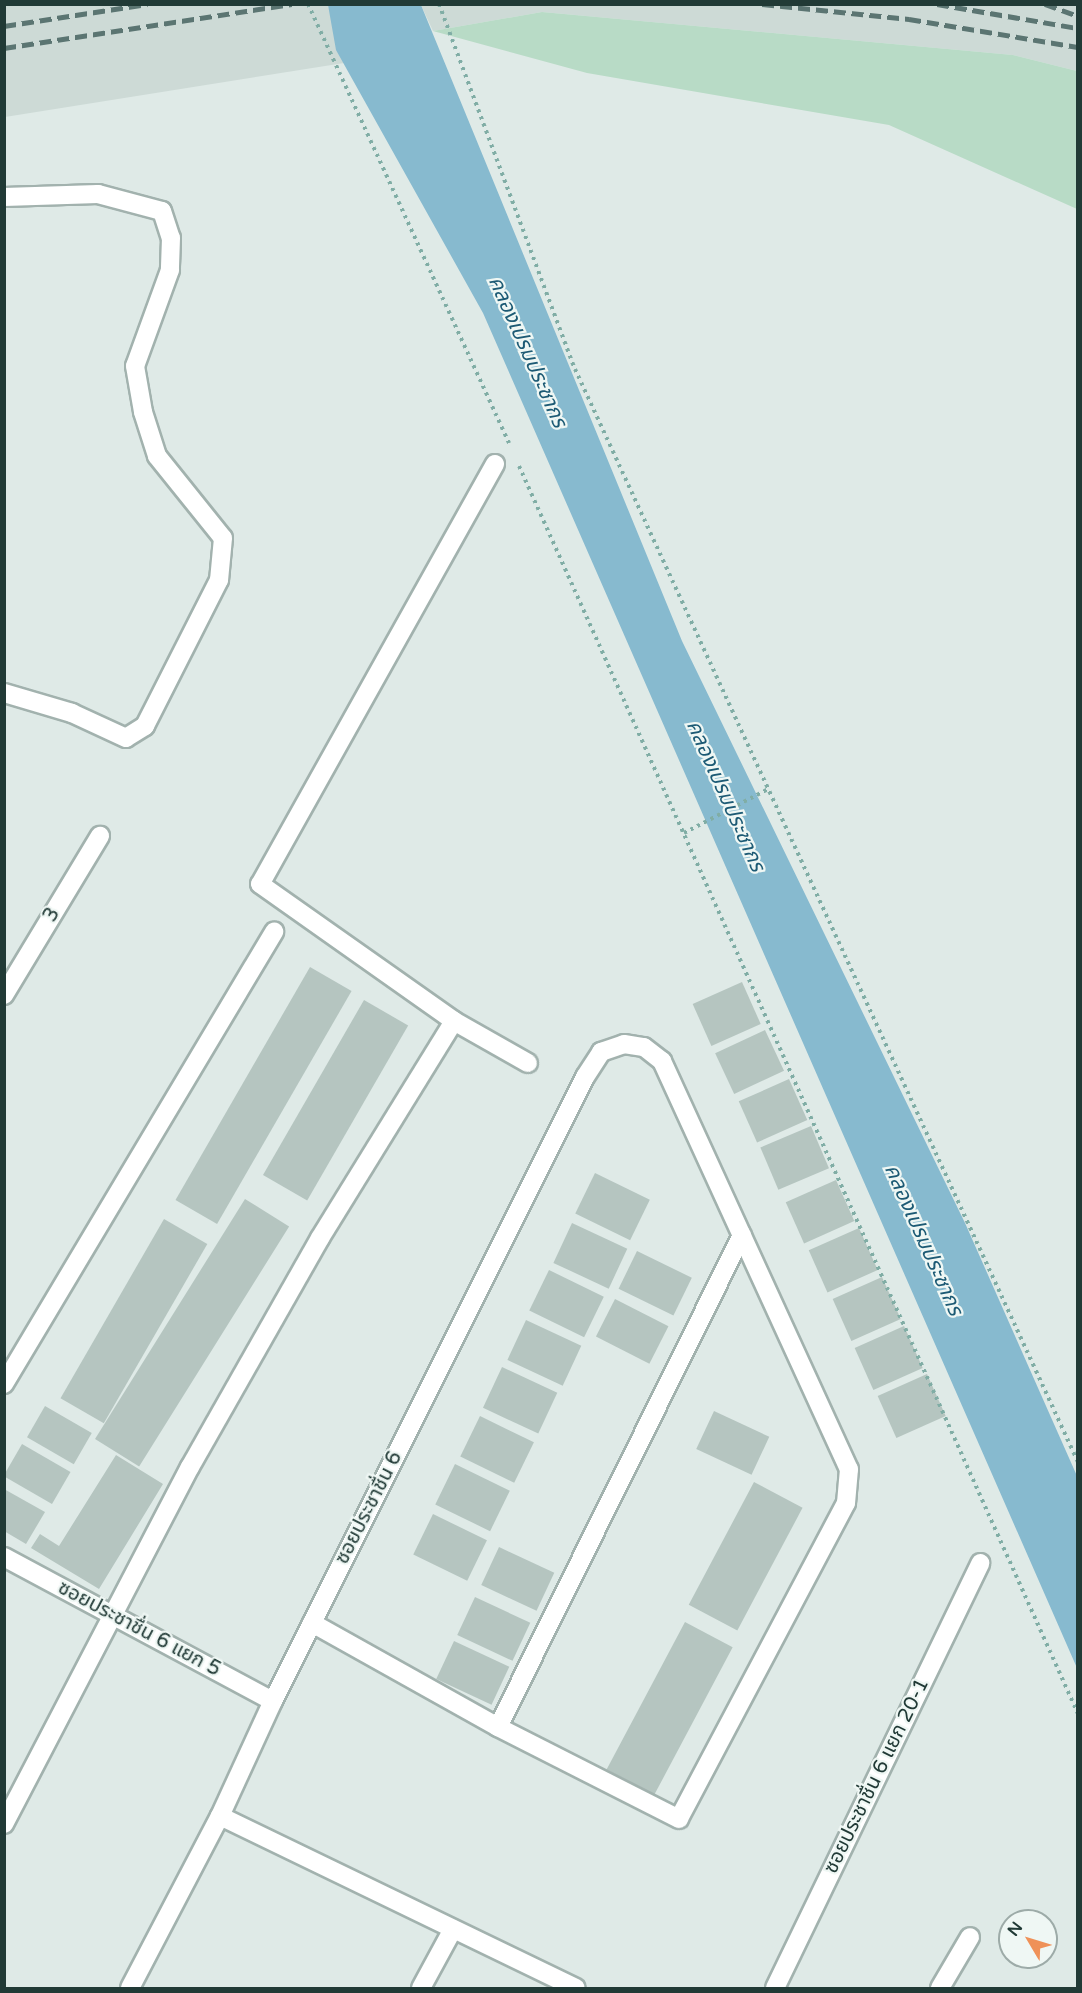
<!DOCTYPE html>
<meta charset="utf-8">
<style>
body{margin:0}
#map{position:relative;width:1082px;height:1993px;overflow:hidden;background:#dfeae7;font-family:"Varela Round","Noto Sans Thai",sans-serif}
div>[style]{position:absolute}
.built>*{inset:0;background:#cddad6}
.green>*{inset:0;background:#b8dbc6}
.water>*{inset:0;background:#87bacf}
.building>*{inset:0;background:#b5c5c0;transform-origin:0 0}
.path>*{height:4px;margin-top:-2px;transform-origin:0;background:repeating-linear-gradient(90deg,#80ada5 0 3px,transparent 0 7.5px)}
.roads{filter:drop-shadow(2px 0 #a2b2ae) drop-shadow(-2px 0 #a2b2ae) drop-shadow(0 2px #a2b2ae) drop-shadow(0 -2px #a2b2ae)}
.minor>*{height:18px;margin:-9px;padding:0 9px;transform-origin:9px;border-radius:9px;background:#fff}
.rail>*{height:4.5px;margin-top:-2.25px;transform-origin:0;background:repeating-linear-gradient(90deg,#5b7572 0 12px,transparent 0 18px)}
span{translate:-50% -50%;white-space:nowrap;text-align:center;line-height:1.15;-webkit-text-stroke:4.5px #eff7f4;paint-order:stroke}
.street-label{font-size:20px;color:#213a36}
.water-label{font-size:21px;color:#1c5a74;font-style:italic}
.frame{position:absolute;inset:0;border:6px solid #213a36;pointer-events:none}
.north{position:absolute;left:998px;top:1909px;width:60px;height:60px;box-sizing:border-box;background:#eff7f4;border:2px solid #9daba8;border-radius:50%;rotate:308deg;font-size:16px;font-weight:700;line-height:24px;text-align:center;color:#213a36}
.north::after{content:'';display:block;margin:auto;width:21px;height:27px;background:#ef9158;clip-path:polygon(50% 0,100% 100%,50% 72%,0 100%)}
</style>
<div id="map">
<div class="built">
<i style="clip-path:polygon(5px 5px,328px 5px,344px 63px,5px 117px)"></i>
<i style="clip-path:polygon(421px 5px,1077px 5px,1077px 71px,1013px 55px,542px 12px,433px 31px)"></i>
</div>
<div class="green">
<i style="clip-path:polygon(542px 12px,1013px 55px,1077px 71px,1077px 209px,889px 125px,587px 73px,433px 31px)"></i>
</div>
<div class="water">
<i style="clip-path:polygon(328px 5px,421px 5px,682px 641px,965px 1223px,1077px 1476px,1077px 1668px,483px 313px,336px 50px)"></i>
</div>
<div class="building">
<i style="left:310px;top:967px;width:48px;height:269px;rotate:30deg"></i>
<i style="left:742px;top:982px;width:46px;height:54px;rotate:66deg"></i>
<i style="left:364px;top:1000px;width:51px;height:202px;rotate:30deg"></i>
<i style="left:765px;top:1030px;width:45px;height:55px;rotate:65deg"></i>
<i style="left:789px;top:1079px;width:45px;height:55px;rotate:66deg"></i>
<i style="left:811px;top:1126px;width:46px;height:55px;rotate:67deg"></i>
<i style="left:595px;top:1173px;width:61px;height:45px;rotate:26deg"></i>
<i style="left:836px;top:1180px;width:45px;height:55px;rotate:66deg"></i>
<i style="left:245px;top:1199px;width:52px;height:283px;rotate:32deg"></i>
<i style="left:164px;top:1219px;width:50px;height:207px;rotate:30deg"></i>
<i style="left:572px;top:1223px;width:61px;height:44px;rotate:25deg"></i>
<i style="left:859px;top:1228px;width:46px;height:55px;rotate:66deg"></i>
<i style="left:637px;top:1251px;width:61px;height:42px;rotate:26deg"></i>
<i style="left:549px;top:1270px;width:61px;height:45px;rotate:26deg"></i>
<i style="left:882px;top:1277px;width:46px;height:54px;rotate:66deg"></i>
<i style="left:615px;top:1299px;width:60px;height:42px;rotate:27deg"></i>
<i style="left:526px;top:1320px;width:61px;height:44px;rotate:25deg"></i>
<i style="left:904px;top:1326px;width:46px;height:54px;rotate:66deg"></i>
<i style="left:502px;top:1367px;width:61px;height:45px;rotate:25deg"></i>
<i style="left:927px;top:1374px;width:46px;height:54px;rotate:66deg"></i>
<i style="left:45px;top:1406px;width:54px;height:36px;rotate:30deg"></i>
<i style="left:714px;top:1411px;width:61px;height:42px;rotate:25deg"></i>
<i style="left:480px;top:1416px;width:60px;height:45px;rotate:26deg"></i>
<i style="left:22px;top:1444px;width:56px;height:37px;rotate:30deg"></i>
<i style="clip-path:polygon(116px 1455px,163px 1484px,99px 1589px,31px 1548px,40px 1534px,59px 1546px)"></i>
<i style="left:455px;top:1464px;width:61px;height:45px;rotate:26deg"></i>
<i style="left:754px;top:1482px;width:55px;height:139px;rotate:28deg"></i>
<i style="clip-path:polygon(4px 1489px,45px 1512px,26px 1544px,4px 1531px)"></i>
<i style="left:433px;top:1514px;width:60px;height:45px;rotate:26deg"></i>
<i style="left:499px;top:1547px;width:61px;height:42px;rotate:25deg"></i>
<i style="left:475px;top:1597px;width:61px;height:42px;rotate:25deg"></i>
<i style="left:685px;top:1622px;width:54px;height:167px;rotate:28deg"></i>
<i style="left:454px;top:1641px;width:61px;height:42px;rotate:25deg"></i>
</div>
<div class="path">
<i style="left:308px;top:4px;width:483px;rotate:65.4deg"></i>
<i style="left:439px;top:4px;width:390px;rotate:69.6deg"></i>
<i style="left:575px;top:369px;width:1203px;rotate:65.29deg"></i>
<i style="left:519px;top:466px;width:1367px;rotate:65.87deg"></i>
<i style="left:684px;top:833px;width:95px;rotate:-27.6deg"></i>
</div>
<div class="roads">
<div class="minor">
<i style="left:4px;top:197px;width:94px;rotate:-1.8deg"></i>
<i style="left:98px;top:194px;width:66px;rotate:14.9deg"></i>
<i style="left:162px;top:211px;width:28px;rotate:72deg"></i>
<i style="left:171px;top:238px;width:32px;rotate:92deg"></i>
<i style="left:170px;top:270px;width:102px;rotate:110deg"></i>
<i style="left:135px;top:366px;width:47px;rotate:80.1deg"></i>
<i style="left:143px;top:412px;width:46px;rotate:72.3deg"></i>
<i style="left:157px;top:456px;width:105px;rotate:51.2deg"></i>
<i style="left:223px;top:538px;width:42px;rotate:95.4deg"></i>
<i style="left:219px;top:580px;width:164px;rotate:116.9deg"></i>
<i style="left:145px;top:726px;width:22px;rotate:148deg"></i>
<i style="left:126px;top:738px;width:60px;rotate:-155.2deg"></i>
<i style="left:72px;top:713px;width:71px;rotate:-163.6deg"></i>
<i style="left:495px;top:464px;width:481px;rotate:119.2deg"></i>
<i style="left:260px;top:884px;width:237px;rotate:35.2deg"></i>
<i style="left:454px;top:1021px;width:85px;rotate:29.6deg"></i>
<i style="left:4px;top:995px;width:186px;rotate:-58.9deg"></i>
<i style="left:4px;top:1384px;width:527px;rotate:-59.15deg"></i>
<i style="left:4px;top:1557px;width:305px;rotate:28.2deg"></i>
<i style="left:498px;top:1727px;width:549px;rotate:-63.62deg"></i>
<i style="left:220px;top:1816px;width:395px;rotate:25.8deg"></i>
<i style="left:4px;top:1824px;width:403px;rotate:-62.5deg"></i>
<i style="left:190px;top:1467px;width:263px;rotate:-60.4deg"></i>
<i style="left:320px;top:1238px;width:255px;rotate:-58.3deg"></i>
<i style="left:130px;top:1988px;width:194px;rotate:-62.4deg"></i>
<i style="left:220px;top:1816px;width:127px;rotate:-65.3deg"></i>
<i style="left:273px;top:1701px;width:698px;rotate:-63.43deg"></i>
<i style="left:585px;top:1077px;width:30px;rotate:-57deg"></i>
<i style="left:601px;top:1052px;width:24px;rotate:-19deg"></i>
<i style="left:624px;top:1044px;width:20px;rotate:9deg"></i>
<i style="left:644px;top:1047px;width:23px;rotate:38deg"></i>
<i style="left:662px;top:1061px;width:449px;rotate:65.4deg"></i>
<i style="left:849px;top:1469px;width:34px;rotate:95deg"></i>
<i style="left:846px;top:1503px;width:357px;rotate:117.9deg"></i>
<i style="left:679px;top:1819px;width:203px;rotate:-153.1deg"></i>
<i style="left:498px;top:1727px;width:213px;rotate:-150.8deg"></i>
<i style="left:421px;top:1988px;width:67px;rotate:-61.5deg"></i>
<i style="left:775px;top:1988px;width:472px;rotate:-64.2deg"></i>
<i style="left:940px;top:1988px;width:59px;rotate:-59.5deg"></i>
</div>
</div>
<div class="rail">
<i style="left:762px;top:4px;width:148px;rotate:5.8deg"></i>
<i style="left:909px;top:19px;width:171px;rotate:9.4deg"></i>
<i style="left:937px;top:4px;width:143px;rotate:9.7deg"></i>
<i style="left:1045px;top:4px;width:35px;rotate:20deg"></i>
<i style="left:4px;top:26px;width:145px;rotate:-8.7deg"></i>
<i style="left:4px;top:48px;width:291px;rotate:-8.7deg"></i>
</div>
<div class="street-label">
<span style="left:52px;top:915px;rotate:-59deg">3</span>
<span style="left:369px;top:1508px;rotate:-63deg">ซอยประชาชื่น 6</span>
<span style="left:139px;top:1629px;rotate:28deg">ซอยประชาชื่น 6 แยก 5</span>
<span style="left:877px;top:1776px;rotate:-64deg">ซอยประชาชื่น 6 แยก 20-1</span>
</div>
<div class="water-label">
<span style="left:527px;top:352px;rotate:66deg">คลองเปรมประชากร</span>
<span style="left:725px;top:796px;rotate:66deg">คลองเปรมประชากร</span>
<span style="left:923px;top:1240px;rotate:66deg">คลองเปรมประชากร</span>
</div>
<div class="frame"></div>
<div class="north">N</div>
</div>
